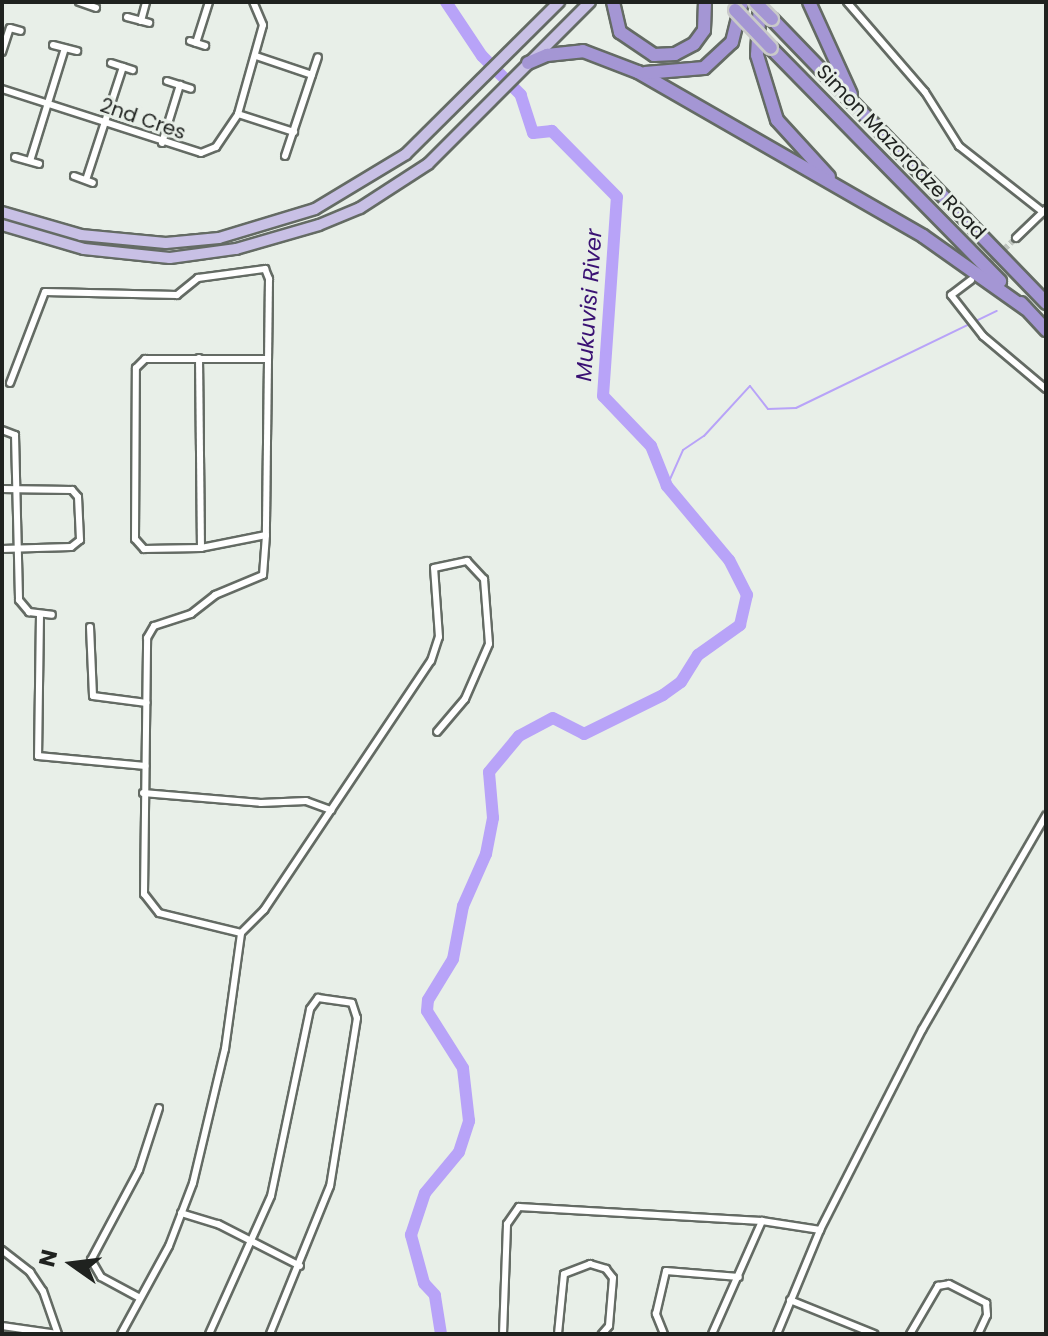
<!DOCTYPE html>
<style>
body{margin:0}
#map{position:relative;width:1048px;height:1336px;overflow:hidden;background:#e8efe8;font-family:Poppins,sans-serif}
div>[style]{position:absolute}
.stream>*{height:2px;margin:-1px;padding:0 1px;transform-origin:1px;border-radius:1px;background:#b8a3f8}
.river>*{height:12px;margin:-6px;padding:0 6px;transform-origin:6px;border-radius:6px;background:#b8a3f8}
.street-tunnel>*{height:6px;margin-top:-3px;transform-origin:0;background:repeating-linear-gradient(90deg,#c0c6c0 0 6px,transparent 0 9px)}
.roads{filter:drop-shadow(2px 0 #646b64) drop-shadow(-2px 0 #646b64) drop-shadow(0 2px #646b64) drop-shadow(0 -2px #646b64)}
.street>*{height:6px;margin:-3px;padding:0 3px;transform-origin:3px;border-radius:3px;background:#fff}
.primary>*{height:10px;margin:-5px;padding:0 5px;transform-origin:5px;border-radius:5px;background:#c8c0e5}
.highway>*{height:12px;margin:-6px;padding:0 6px;transform-origin:6px;border-radius:6px;background:#a496d4}
.bridges{filter:drop-shadow(2px 0 #c9cac9) drop-shadow(-2px 0 #c9cac9) drop-shadow(0 2px #c9cac9) drop-shadow(0 -2px #c9cac9)}
.highway-bridge>*{height:12px;margin:-6px;padding:0 6px;transform-origin:6px;border-radius:6px;background:#a496d4}
span{translate:-50% -50%;white-space:nowrap;text-align:center;line-height:1.15;-webkit-text-stroke:6px #e8efe8;paint-order:stroke}
.street-label{font-size:20px;color:#1f221f}
.water-label{font-size:22px;color:#3a1173;font-style:italic}
.frame{position:absolute;inset:0;border:4px solid #1f221f;pointer-events:none}
.north{position:absolute;left:32px;top:1224px;width:80px;height:80px;-webkit-text-stroke:6px #e8efe8;paint-order:stroke;rotate:284deg;font-size:22px;font-weight:700;line-height:32px;text-align:center;color:#1f221f}
.north::after{content:'';display:block;margin:auto;width:28px;height:36px;background:#1f221f;clip-path:polygon(50% 0,100% 100%,50% 72%,0 100%)}
</style>
<div id="map">
<div class="stream">
<i style="left:667px;top:486px;width:39px;rotate:-66deg"></i>
<i style="left:683px;top:450px;width:25px;rotate:-34deg"></i>
<i style="left:704px;top:436px;width:68px;rotate:-47.4deg"></i>
<i style="left:750px;top:386px;width:29px;rotate:52deg"></i>
<i style="left:768px;top:409px;width:28px;rotate:-2deg"></i>
<i style="left:796px;top:408px;width:223px;rotate:-25.8deg"></i>
</div>
<div class="river">
<i style="left:441px;top:1334px;width:39px;rotate:-99deg"></i>
<i style="left:435px;top:1295px;width:16px;rotate:-133deg"></i>
<i style="left:424px;top:1283px;width:50px;rotate:-105.2deg"></i>
<i style="left:411px;top:1235px;width:44px;rotate:-71.6deg"></i>
<i style="left:425px;top:1193px;width:53px;rotate:-50.3deg"></i>
<i style="left:459px;top:1152px;width:33px;rotate:-72deg"></i>
<i style="left:469px;top:1121px;width:53px;rotate:-96.5deg"></i>
<i style="left:463px;top:1068px;width:67px;rotate:-122.3deg"></i>
<i style="left:427px;top:1011px;width:11px;rotate:-85deg"></i>
<i style="left:428px;top:1000px;width:48px;rotate:-58.6deg"></i>
<i style="left:453px;top:959px;width:54px;rotate:-79.3deg"></i>
<i style="left:463px;top:906px;width:57px;rotate:-66.1deg"></i>
<i style="left:486px;top:854px;width:37px;rotate:-79deg"></i>
<i style="left:493px;top:818px;width:46px;rotate:-95deg"></i>
<i style="left:489px;top:772px;width:47px;rotate:-50.2deg"></i>
<i style="left:519px;top:736px;width:38px;rotate:-28deg"></i>
<i style="left:553px;top:718px;width:35px;rotate:27deg"></i>
<i style="left:584px;top:734px;width:88px;rotate:-26.3deg"></i>
<i style="left:663px;top:695px;width:22px;rotate:-36deg"></i>
<i style="left:681px;top:682px;width:32px;rotate:-58deg"></i>
<i style="left:698px;top:655px;width:52px;rotate:-35.5deg"></i>
<i style="left:740px;top:625px;width:31px;rotate:-77deg"></i>
<i style="left:747px;top:595px;width:39px;rotate:-117deg"></i>
<i style="left:729px;top:560px;width:97px;rotate:-130deg"></i>
<i style="left:667px;top:486px;width:43px;rotate:-111.8deg"></i>
<i style="left:651px;top:446px;width:69px;rotate:-133.8deg"></i>
<i style="left:603px;top:396px;width:199px;rotate:-86deg"></i>
<i style="left:617px;top:197px;width:93px;rotate:-134.6deg"></i>
<i style="left:552px;top:131px;width:19px;rotate:174deg"></i>
<i style="left:533px;top:133px;width:40px;rotate:-108deg"></i>
<i style="left:521px;top:95px;width:55px;rotate:-135deg"></i>
<i style="left:482px;top:56px;width:65px;rotate:-123.7deg"></i>
</div>
<div class="street-tunnel">
<i style="left:984px;top:268px;width:44px;rotate:-43.2deg"></i>
</div>
<div class="roads">
<div class="street">
<i style="left:79px;top:2px;width:18px;rotate:19deg"></i>
<i style="left:847px;top:2px;width:119px;rotate:49.1deg"></i>
<i style="left:925px;top:92px;width:64px;rotate:57.8deg"></i>
<i style="left:959px;top:146px;width:107px;rotate:38.2deg"></i>
<i style="left:127px;top:17px;width:23px;rotate:15deg"></i>
<i style="left:141px;top:21px;width:20px;rotate:-75deg"></i>
<i style="left:190px;top:41px;width:16px;rotate:18deg"></i>
<i style="left:196px;top:43px;width:43px;rotate:-72.4deg"></i>
<i style="left:53px;top:45px;width:25px;rotate:14deg"></i>
<i style="left:2px;top:52px;width:25px;rotate:-72deg"></i>
<i style="left:10px;top:28px;width:11px;rotate:15deg"></i>
<i style="left:256px;top:56px;width:59px;rotate:18.7deg"></i>
<i style="left:111px;top:63px;width:23px;rotate:18deg"></i>
<i style="left:167px;top:81px;width:25px;rotate:18deg"></i>
<i style="left:2px;top:89px;width:209px;rotate:17.8deg"></i>
<i style="left:201px;top:153px;width:16px;rotate:-22deg"></i>
<i style="left:216px;top:147px;width:40px;rotate:-56deg"></i>
<i style="left:238px;top:114px;width:92px;rotate:-74.3deg"></i>
<i style="left:263px;top:25px;width:25px;rotate:-113deg"></i>
<i style="left:238px;top:114px;width:59px;rotate:17.8deg"></i>
<i style="left:162px;top:143px;width:61px;rotate:-72.8deg"></i>
<i style="left:285px;top:156px;width:104px;rotate:-71.6deg"></i>
<i style="left:15px;top:157px;width:25px;rotate:16deg"></i>
<i style="left:30px;top:161px;width:118px;rotate:-72.8deg"></i>
<i style="left:74px;top:176px;width:20px;rotate:20deg"></i>
<i style="left:86px;top:180px;width:119px;rotate:-71.9deg"></i>
<i style="left:1016px;top:238px;width:42px;rotate:-44deg"></i>
<i style="left:971px;top:280px;width:25px;rotate:143deg"></i>
<i style="left:951px;top:295px;width:52px;rotate:52deg"></i>
<i style="left:983px;top:336px;width:82px;rotate:40.1deg"></i>
<i style="left:199px;top:358px;width:190px;rotate:89.4deg"></i>
<i style="left:10px;top:383px;width:97px;rotate:-69deg"></i>
<i style="left:45px;top:292px;width:132px;rotate:1.3deg"></i>
<i style="left:177px;top:295px;width:27px;rotate:-39deg"></i>
<i style="left:198px;top:278px;width:68px;rotate:-7.7deg"></i>
<i style="left:265px;top:269px;width:11px;rotate:68deg"></i>
<i style="left:269px;top:279px;width:256px;rotate:90.7deg"></i>
<i style="left:266px;top:535px;width:66px;rotate:168.7deg"></i>
<i style="left:201px;top:548px;width:57px;rotate:179deg"></i>
<i style="left:144px;top:549px;width:13px;rotate:-132deg"></i>
<i style="left:135px;top:539px;width:171px;rotate:-89.7deg"></i>
<i style="left:136px;top:368px;width:13px;rotate:-45deg"></i>
<i style="left:145px;top:359px;width:122px"></i>
<i style="left:2px;top:430px;width:14px;rotate:21deg"></i>
<i style="left:15px;top:435px;width:165px;rotate:88.6deg"></i>
<i style="left:19px;top:600px;width:16px;rotate:50deg"></i>
<i style="left:29px;top:612px;width:23px;rotate:7deg"></i>
<i style="left:2px;top:489px;width:70px;rotate:0.8deg"></i>
<i style="left:72px;top:490px;width:9px;rotate:49deg"></i>
<i style="left:78px;top:497px;width:43px;rotate:87.3deg"></i>
<i style="left:80px;top:540px;width:11px;rotate:142deg"></i>
<i style="left:71px;top:547px;width:69px;rotate:178.3deg"></i>
<i style="left:40px;top:615px;width:141px;rotate:90.8deg"></i>
<i style="left:38px;top:756px;width:108px;rotate:5.3deg"></i>
<i style="left:90px;top:627px;width:69px;rotate:87.5deg"></i>
<i style="left:93px;top:696px;width:54px;rotate:7.4deg"></i>
<i style="left:143px;top:793px;width:118px;rotate:4.8deg"></i>
<i style="left:261px;top:803px;width:45px;rotate:-2.5deg"></i>
<i style="left:306px;top:801px;width:27px;rotate:20deg"></i>
<i style="left:241px;top:933px;width:84px;rotate:-166.3deg"></i>
<i style="left:159px;top:913px;width:24px;rotate:-128deg"></i>
<i style="left:144px;top:894px;width:256px;rotate:-89.3deg"></i>
<i style="left:147px;top:638px;width:14px;rotate:-60deg"></i>
<i style="left:154px;top:626px;width:39px;rotate:-18deg"></i>
<i style="left:191px;top:614px;width:31px;rotate:-38deg"></i>
<i style="left:215px;top:595px;width:52px;rotate:-22.6deg"></i>
<i style="left:263px;top:575px;width:40px;rotate:-85.7deg"></i>
<i style="left:181px;top:1213px;width:39px;rotate:17deg"></i>
<i style="left:218px;top:1224px;width:92px;rotate:27.1deg"></i>
<i style="left:2px;top:1250px;width:36px;rotate:38deg"></i>
<i style="left:30px;top:1272px;width:23px;rotate:56deg"></i>
<i style="left:43px;top:1291px;width:46px;rotate:70.8deg"></i>
<i style="left:140px;top:1298px;width:44px;rotate:-151.7deg"></i>
<i style="left:101px;top:1277px;width:20px;rotate:-120deg"></i>
<i style="left:91px;top:1260px;width:102px;rotate:-61.9deg"></i>
<i style="left:139px;top:1170px;width:65px;rotate:-72.1deg"></i>
<i style="left:790px;top:1300px;width:91px;rotate:22deg"></i>
<i style="left:2px;top:1326px;width:56px;rotate:8.3deg"></i>
<i style="left:121px;top:1334px;width:100px;rotate:-61.4deg"></i>
<i style="left:169px;top:1246px;width:67px;rotate:-69.1deg"></i>
<i style="left:193px;top:1183px;width:138px;rotate:-76.6deg"></i>
<i style="left:225px;top:1049px;width:117px;rotate:-82.1deg"></i>
<i style="left:241px;top:933px;width:33px;rotate:-45deg"></i>
<i style="left:264px;top:910px;width:300px;rotate:-56.2deg"></i>
<i style="left:431px;top:661px;width:25px;rotate:-72deg"></i>
<i style="left:439px;top:637px;width:69px;rotate:-94.1deg"></i>
<i style="left:434px;top:568px;width:34px;rotate:-12deg"></i>
<i style="left:467px;top:561px;width:25px;rotate:47deg"></i>
<i style="left:484px;top:579px;width:65px;rotate:85.6deg"></i>
<i style="left:489px;top:644px;width:60px;rotate:113.6deg"></i>
<i style="left:465px;top:699px;width:43px;rotate:130.3deg"></i>
<i style="left:209px;top:1334px;width:151px;rotate:-65.8deg"></i>
<i style="left:271px;top:1196px;width:191px;rotate:-78.2deg"></i>
<i style="left:310px;top:1009px;width:14px;rotate:-54deg"></i>
<i style="left:318px;top:998px;width:34px;rotate:8deg"></i>
<i style="left:352px;top:1003px;width:16px;rotate:72deg"></i>
<i style="left:357px;top:1018px;width:170px;rotate:99.1deg"></i>
<i style="left:330px;top:1186px;width:160px;rotate:112.1deg"></i>
<i style="left:503px;top:1334px;width:110px;rotate:-87.9deg"></i>
<i style="left:507px;top:1224px;width:21px;rotate:-55deg"></i>
<i style="left:519px;top:1207px;width:243px;rotate:3.3deg"></i>
<i style="left:762px;top:1221px;width:59px;rotate:8.8deg"></i>
<i style="left:558px;top:1334px;width:60px;rotate:-84.3deg"></i>
<i style="left:564px;top:1274px;width:28px;rotate:-21deg"></i>
<i style="left:590px;top:1264px;width:17px;rotate:17deg"></i>
<i style="left:606px;top:1269px;width:11px;rotate:52deg"></i>
<i style="left:613px;top:1278px;width:48px;rotate:94.8deg"></i>
<i style="left:609px;top:1326px;width:11px;rotate:131deg"></i>
<i style="left:664px;top:1334px;width:22px;rotate:-112deg"></i>
<i style="left:656px;top:1314px;width:44px;rotate:-76.9deg"></i>
<i style="left:666px;top:1271px;width:73px;rotate:4.7deg"></i>
<i style="left:712px;top:1334px;width:124px;rotate:-66.1deg"></i>
<i style="left:777px;top:1334px;width:113px;rotate:-67.5deg"></i>
<i style="left:820px;top:1230px;width:225px;rotate:-63deg"></i>
<i style="left:922px;top:1030px;width:248px;rotate:-60deg"></i>
<i style="left:910px;top:1334px;width:56px;rotate:-59.7deg"></i>
<i style="left:938px;top:1286px;width:11px;rotate:-10deg"></i>
<i style="left:949px;top:1284px;width:42px;rotate:27.2deg"></i>
<i style="left:986px;top:1303px;width:12px;rotate:85deg"></i>
<i style="left:987px;top:1315px;width:21px;rotate:115deg"></i>
</div>
<div class="primary">
<i style="left:2px;top:212px;width:82px;rotate:16.2deg"></i>
<i style="left:81px;top:235px;width:85px;rotate:5.4deg"></i>
<i style="left:166px;top:243px;width:53px;rotate:-5.4deg"></i>
<i style="left:219px;top:238px;width:100px;rotate:-16.8deg"></i>
<i style="left:315px;top:209px;width:106px;rotate:-31.1deg"></i>
<i style="left:406px;top:154px;width:216px;rotate:-44.8deg"></i>
<i style="left:2px;top:225px;width:85px;rotate:16.3deg"></i>
<i style="left:84px;top:249px;width:86px;rotate:6deg"></i>
<i style="left:170px;top:258px;width:67px;rotate:-7.8deg"></i>
<i style="left:236px;top:249px;width:86px;rotate:-16.1deg"></i>
<i style="left:319px;top:225px;width:44px;rotate:-22.5deg"></i>
<i style="left:360px;top:208px;width:81px;rotate:-32.9deg"></i>
<i style="left:428px;top:164px;width:229px;rotate:-45deg"></i>
</div>
<div class="highway">
<i style="left:613px;top:2px;width:31px;rotate:77deg"></i>
<i style="left:620px;top:32px;width:41px;rotate:34.1deg"></i>
<i style="left:654px;top:55px;width:21px;rotate:-3deg"></i>
<i style="left:675px;top:54px;width:21px;rotate:-28deg"></i>
<i style="left:694px;top:44px;width:17px;rotate:-54deg"></i>
<i style="left:704px;top:30px;width:28px;rotate:-88deg"></i>
<i style="left:760px;top:2px;width:53px;rotate:93.2deg"></i>
<i style="left:757px;top:55px;width:68px;rotate:72.9deg"></i>
<i style="left:777px;top:120px;width:77px;rotate:47.6deg"></i>
<i style="left:809px;top:2px;width:101px;rotate:65.5deg"></i>
<i style="left:772px;top:19px;width:395px;rotate:46deg"></i>
<i style="left:771px;top:48px;width:327px;rotate:45.5deg"></i>
<i style="left:528px;top:63px;width:21px;rotate:-23deg"></i>
<i style="left:547px;top:55px;width:36px;rotate:-6deg"></i>
<i style="left:583px;top:51px;width:59px;rotate:20.9deg"></i>
<i style="left:638px;top:72px;width:329px;rotate:29.9deg"></i>
<i style="left:923px;top:236px;width:126px;rotate:35.3deg"></i>
<i style="left:645px;top:73px;width:59px;rotate:-4.8deg"></i>
<i style="left:704px;top:68px;width:38px;rotate:-43deg"></i>
<i style="left:732px;top:42px;width:41px;rotate:-76deg"></i>
<i style="left:1021px;top:303px;width:37px;rotate:47deg"></i>
</div>
</div>
<div class="bridges">
<div class="highway-bridge">
<i style="left:755px;top:2px;width:24px;rotate:45deg"></i>
<i style="left:735px;top:10px;width:52px;rotate:46.5deg"></i>
</div>
</div>
<div class="street-label">
<span style="left:143px;top:119px;rotate:19deg">2nd Cres</span>
<span style="left:901px;top:152px;rotate:46deg">Simon Mazorodze Road</span>
</div>
<div class="water-label">
<span style="left:589px;top:305px;rotate:-86deg">Mukuvisi River</span>
</div>
<div class="frame"></div>
<div class="north">N</div>
</div>
